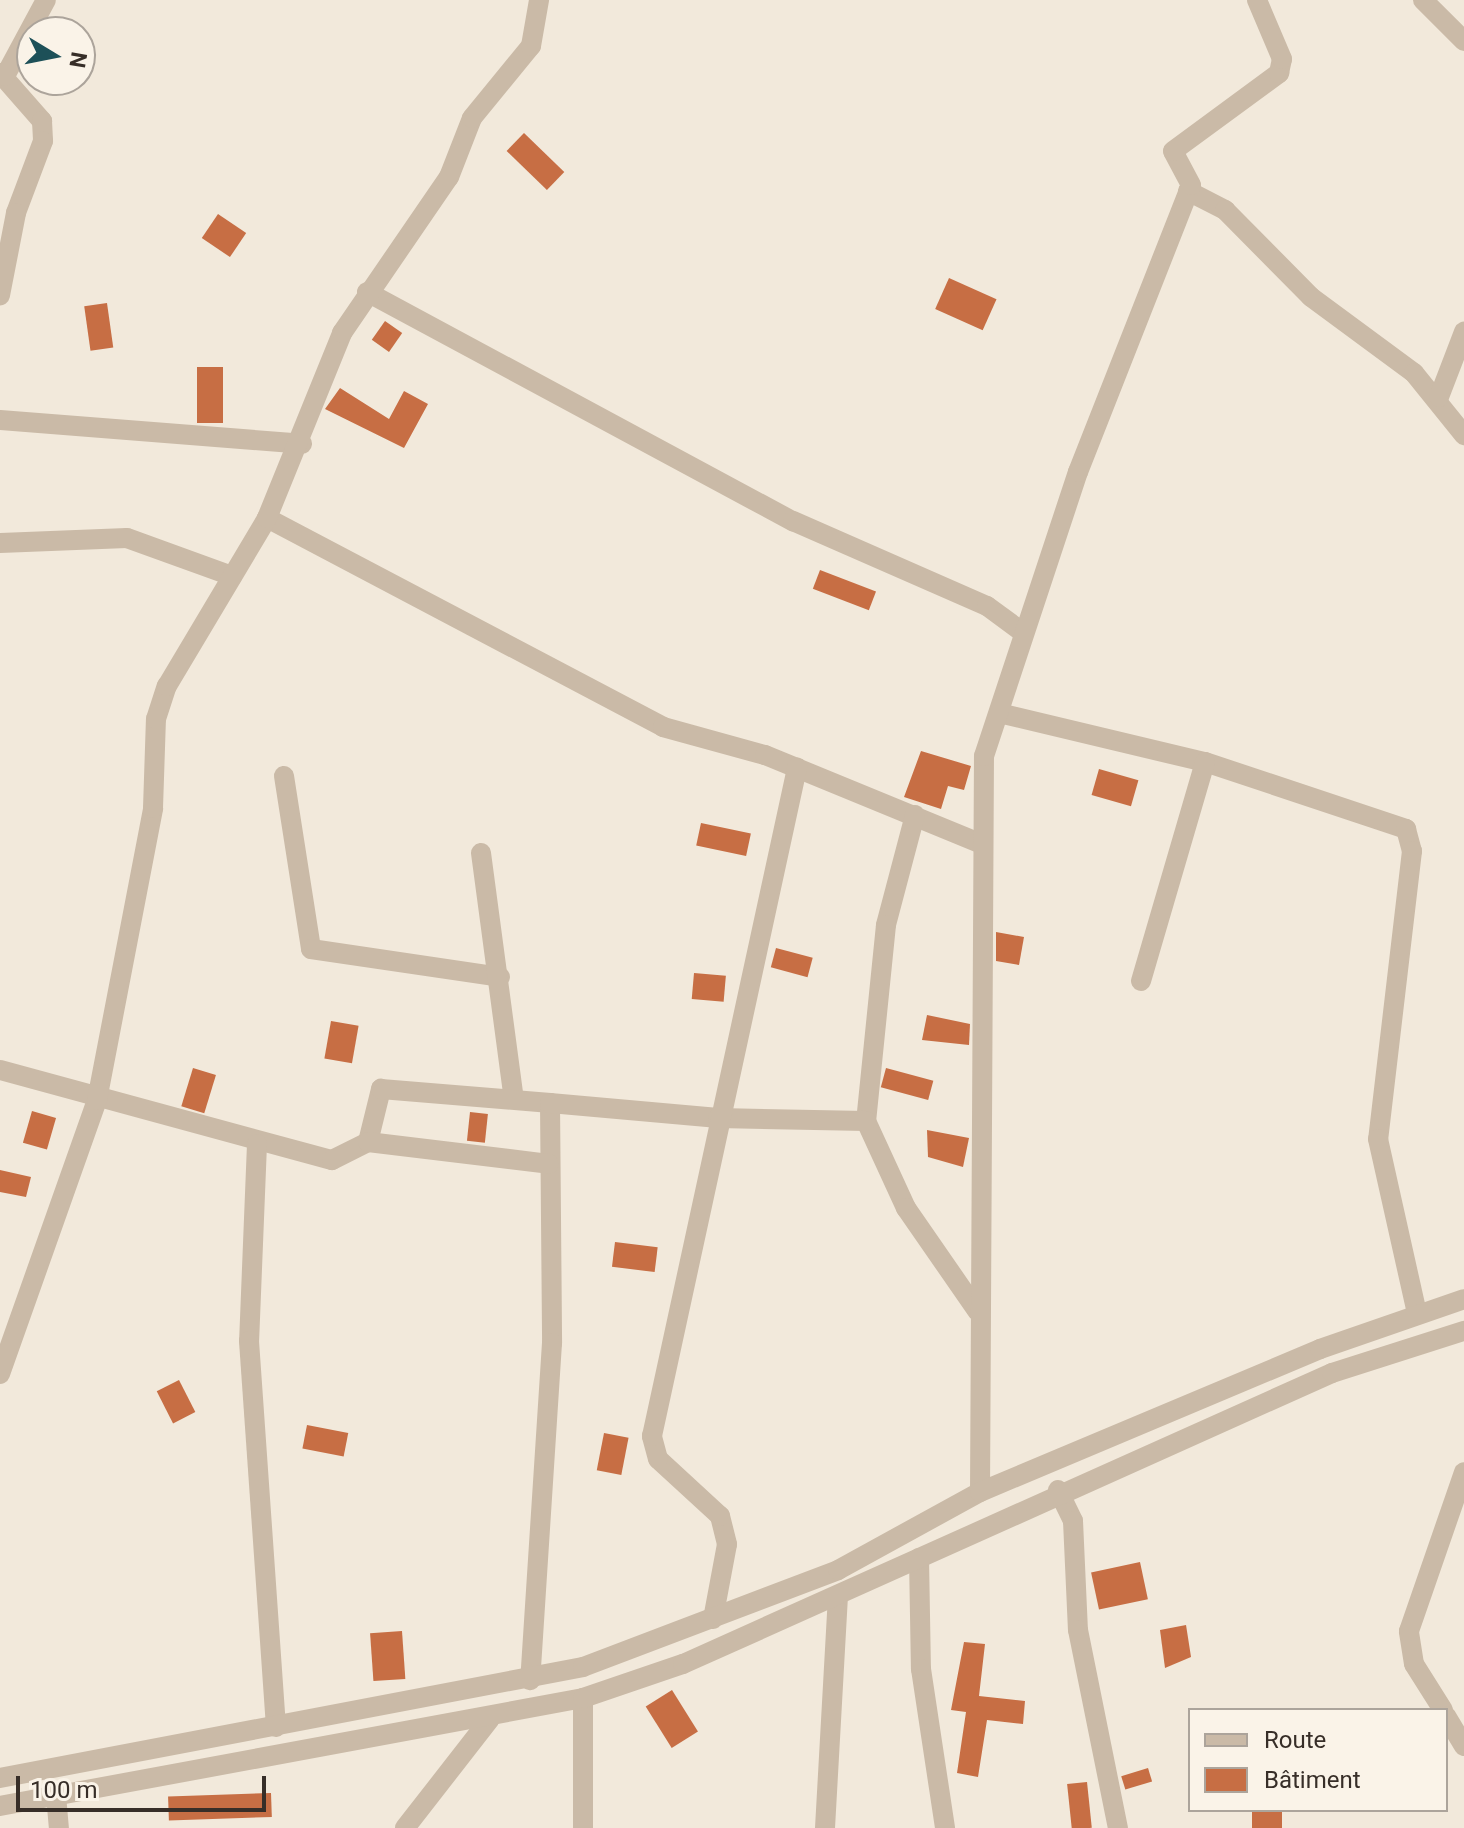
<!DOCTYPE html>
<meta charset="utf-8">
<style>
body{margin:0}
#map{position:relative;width:1464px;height:1828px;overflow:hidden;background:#f2e9db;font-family:Roboto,sans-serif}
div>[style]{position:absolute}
.building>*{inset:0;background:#c76e44;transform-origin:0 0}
.minor>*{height:20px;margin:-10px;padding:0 10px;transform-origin:10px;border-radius:10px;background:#cabaa7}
.tertiary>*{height:20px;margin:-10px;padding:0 10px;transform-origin:10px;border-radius:10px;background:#cabaa7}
span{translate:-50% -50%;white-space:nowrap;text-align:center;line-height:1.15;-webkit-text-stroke:6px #faf3e8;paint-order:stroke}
.legend{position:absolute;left:1188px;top:1708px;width:260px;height:104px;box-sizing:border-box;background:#faf3e8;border:2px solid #aca49b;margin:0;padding:10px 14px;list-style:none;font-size:24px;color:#372e28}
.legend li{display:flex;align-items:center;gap:16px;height:40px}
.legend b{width:40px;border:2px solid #aca49b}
.north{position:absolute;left:16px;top:16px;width:80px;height:80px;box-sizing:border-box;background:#faf3e8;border:2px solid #aca49b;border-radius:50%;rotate:100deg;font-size:22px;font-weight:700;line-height:32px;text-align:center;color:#372e28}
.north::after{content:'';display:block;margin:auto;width:28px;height:36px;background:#1d5058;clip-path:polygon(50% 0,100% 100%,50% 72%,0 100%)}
.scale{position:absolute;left:16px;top:1776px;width:250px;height:36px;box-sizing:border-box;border:4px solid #372e28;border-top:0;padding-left:10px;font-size:24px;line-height:28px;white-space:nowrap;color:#372e28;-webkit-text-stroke:6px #faf3e8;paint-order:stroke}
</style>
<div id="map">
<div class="building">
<i style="left:524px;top:133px;width:56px;height:25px;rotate:44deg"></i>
<i style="left:218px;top:214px;width:34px;height:29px;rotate:34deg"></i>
<i style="left:949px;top:278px;width:52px;height:34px;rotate:24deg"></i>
<i style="left:107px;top:303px;width:45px;height:23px;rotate:82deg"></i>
<i style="left:385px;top:321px;width:21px;height:23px;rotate:35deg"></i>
<i style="left:197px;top:367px;width:26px;height:56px"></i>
<i style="clip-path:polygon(340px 388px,389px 419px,404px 391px,428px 404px,404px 448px,325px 409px)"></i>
<i style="left:820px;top:570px;width:60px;height:20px;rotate:21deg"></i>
<i style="clip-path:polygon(921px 751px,971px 766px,964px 790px,948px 786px,941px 809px,904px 797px)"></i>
<i style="left:1099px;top:769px;width:41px;height:27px;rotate:16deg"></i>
<i style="left:701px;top:823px;width:51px;height:23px;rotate:12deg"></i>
<i style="clip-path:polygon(996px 932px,1024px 937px,1019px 965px,996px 961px)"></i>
<i style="left:776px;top:948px;width:38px;height:20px;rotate:15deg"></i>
<i style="left:694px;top:973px;width:32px;height:26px;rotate:5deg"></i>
<i style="clip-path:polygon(927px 1015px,970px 1024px,969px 1045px,922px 1040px)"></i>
<i style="left:331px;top:1021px;width:28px;height:38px;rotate:10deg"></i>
<i style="left:193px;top:1068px;width:24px;height:40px;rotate:17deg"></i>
<i style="left:886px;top:1068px;width:49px;height:20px;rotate:15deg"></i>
<i style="left:32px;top:1111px;width:25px;height:33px;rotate:16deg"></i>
<i style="left:470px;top:1112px;width:18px;height:29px;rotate:6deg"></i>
<i style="clip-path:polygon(927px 1130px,969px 1138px,963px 1167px,928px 1157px)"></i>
<i style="clip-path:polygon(0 1170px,31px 1177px,26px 1197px,0 1192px)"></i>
<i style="left:615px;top:1242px;width:43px;height:25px;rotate:7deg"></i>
<i style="left:179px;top:1380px;width:36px;height:25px;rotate:63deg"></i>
<i style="left:307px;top:1425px;width:42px;height:24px;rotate:11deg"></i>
<i style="left:604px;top:1433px;width:25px;height:38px;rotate:11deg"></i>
<i style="left:1140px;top:1562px;width:38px;height:50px;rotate:78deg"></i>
<i style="clip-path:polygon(1186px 1625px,1191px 1657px,1165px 1668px,1160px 1630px)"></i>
<i style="left:402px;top:1631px;width:48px;height:32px;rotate:86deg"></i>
<i style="clip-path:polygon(964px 1642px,985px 1644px,979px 1696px,1025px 1701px,1023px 1724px,987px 1720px,978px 1777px,957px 1773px,966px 1712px,951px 1710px)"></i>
<i style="left:672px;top:1690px;width:49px;height:31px;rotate:58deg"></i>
<i style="left:1148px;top:1768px;width:14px;height:28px;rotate:73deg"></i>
<i style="left:1087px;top:1782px;width:46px;height:20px;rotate:84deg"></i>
<i style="left:271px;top:1793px;width:24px;height:103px;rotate:88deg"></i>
<i style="left:1252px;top:1810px;width:30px;height:18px"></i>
</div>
<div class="minor">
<i style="left:1423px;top:0;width:58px;rotate:45deg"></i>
<i style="left:0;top:73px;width:64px;rotate:48.8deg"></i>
<i style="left:42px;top:121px;width:20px;rotate:87deg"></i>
<i style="left:43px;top:141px;width:77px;rotate:110.6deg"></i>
<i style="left:16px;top:213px;width:84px;rotate:101deg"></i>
<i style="left:5px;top:76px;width:86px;rotate:-61.7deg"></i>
<i style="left:1188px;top:191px;width:42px;rotate:27.2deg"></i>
<i style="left:1225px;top:210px;width:122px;rotate:45.3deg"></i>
<i style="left:1311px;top:297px;width:128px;rotate:36.4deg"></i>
<i style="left:1414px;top:373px;width:80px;rotate:51.1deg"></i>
<i style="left:367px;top:292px;width:484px;rotate:28.3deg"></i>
<i style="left:793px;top:521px;width:212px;rotate:23.7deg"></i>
<i style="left:987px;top:606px;width:42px;rotate:36.3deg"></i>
<i style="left:1439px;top:397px;width:70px;rotate:-69deg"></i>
<i style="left:0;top:420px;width:303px;rotate:4.5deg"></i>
<i style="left:267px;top:518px;width:448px;rotate:27.8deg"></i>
<i style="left:663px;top:727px;width:106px;rotate:15.4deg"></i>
<i style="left:765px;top:755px;width:235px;rotate:22.3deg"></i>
<i style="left:0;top:543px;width:127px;rotate:-2.3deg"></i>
<i style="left:127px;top:538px;width:112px;rotate:19.9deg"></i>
<i style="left:999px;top:713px;width:212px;rotate:13.4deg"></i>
<i style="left:1205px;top:762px;width:212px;rotate:18.4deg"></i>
<i style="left:1406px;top:829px;width:23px;rotate:75deg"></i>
<i style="left:1412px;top:851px;width:290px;rotate:96.7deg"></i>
<i style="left:1378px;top:1139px;width:179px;rotate:77.4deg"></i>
<i style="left:284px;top:776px;width:175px;rotate:81.1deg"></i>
<i style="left:311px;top:949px;width:191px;rotate:8.4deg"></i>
<i style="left:915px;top:815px;width:114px;rotate:104.8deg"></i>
<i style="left:886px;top:925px;width:197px;rotate:95.8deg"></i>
<i style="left:866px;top:1121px;width:96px;rotate:65.3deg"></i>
<i style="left:906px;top:1208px;width:126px;rotate:55.3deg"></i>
<i style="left:481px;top:853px;width:248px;rotate:82.4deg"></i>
<i style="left:1141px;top:981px;width:228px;rotate:-73.7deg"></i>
<i style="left:0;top:1070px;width:344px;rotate:15.2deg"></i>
<i style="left:332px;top:1160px;width:40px;rotate:-26.6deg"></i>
<i style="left:368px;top:1142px;width:55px;rotate:-76.2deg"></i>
<i style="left:381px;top:1089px;width:170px;rotate:4.7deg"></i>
<i style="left:550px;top:1103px;width:240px;rotate:89.5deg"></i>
<i style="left:552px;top:1343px;width:338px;rotate:93.7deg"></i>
<i style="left:550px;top:1103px;width:169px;rotate:5.1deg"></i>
<i style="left:718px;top:1118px;width:148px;rotate:1.2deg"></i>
<i style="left:368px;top:1142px;width:182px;rotate:6.9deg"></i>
<i style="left:257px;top:1144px;width:197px;rotate:92.3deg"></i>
<i style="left:249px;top:1341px;width:387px;rotate:86deg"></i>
<i style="left:0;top:1374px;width:291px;rotate:-70.5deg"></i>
<i style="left:97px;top:1100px;width:297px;rotate:-79.1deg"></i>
<i style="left:153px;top:808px;width:89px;rotate:-88.1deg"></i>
<i style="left:156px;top:719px;width:35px;rotate:-72deg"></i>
<i style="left:167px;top:686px;width:196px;rotate:-59.2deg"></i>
<i style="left:267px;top:518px;width:200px;rotate:-67.9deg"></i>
<i style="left:342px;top:333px;width:189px;rotate:-55.6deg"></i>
<i style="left:449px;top:177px;width:63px;rotate:-68.7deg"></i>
<i style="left:472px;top:118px;width:93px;rotate:-50.7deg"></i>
<i style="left:531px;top:46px;width:47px;rotate:-80.1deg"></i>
<i style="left:1058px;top:1490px;width:34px;rotate:64deg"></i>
<i style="left:1073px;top:1521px;width:109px;rotate:87.4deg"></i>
<i style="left:1078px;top:1630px;width:202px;rotate:78.6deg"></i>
<i style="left:980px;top:1492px;width:736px;rotate:-89.69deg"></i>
<i style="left:984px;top:756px;width:299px;rotate:-71.7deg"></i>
<i style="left:1078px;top:472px;width:308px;rotate:-68.5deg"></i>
<i style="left:1191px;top:185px;width:38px;rotate:-118deg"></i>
<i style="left:1173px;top:151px;width:132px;rotate:-36.3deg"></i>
<i style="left:1279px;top:73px;width:14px;rotate:-78deg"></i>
<i style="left:1282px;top:59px;width:64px;rotate:-113deg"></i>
<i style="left:919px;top:1558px;width:111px;rotate:89deg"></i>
<i style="left:921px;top:1669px;width:161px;rotate:81.4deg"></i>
<i style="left:713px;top:1619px;width:76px;rotate:-79.4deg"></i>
<i style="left:727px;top:1544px;width:29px;rotate:-104deg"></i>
<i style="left:720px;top:1516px;width:84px;rotate:-137.4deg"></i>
<i style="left:658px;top:1459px;width:24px;rotate:-105deg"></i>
<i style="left:652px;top:1436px;width:684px;rotate:-77.75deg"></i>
<i style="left:583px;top:1698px;width:130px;rotate:90deg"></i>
<i style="left:1443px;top:1710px;width:54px;rotate:-122.2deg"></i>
<i style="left:1414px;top:1664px;width:33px;rotate:-99deg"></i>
<i style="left:1409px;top:1631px;width:168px;rotate:-70.9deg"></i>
<i style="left:1446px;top:1716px;width:35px;rotate:59deg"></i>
<i style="left:56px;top:1795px;width:33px;rotate:85deg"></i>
<i style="left:405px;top:1828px;width:138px;rotate:-52.1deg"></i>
<i style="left:825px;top:1828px;width:231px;rotate:-86.8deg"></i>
</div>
<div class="tertiary">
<i style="left:0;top:1778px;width:593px;rotate:-10.78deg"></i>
<i style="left:583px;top:1667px;width:273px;rotate:-20.8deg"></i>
<i style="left:838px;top:1570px;width:162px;rotate:-28.8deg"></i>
<i style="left:980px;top:1492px;width:369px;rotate:-22.8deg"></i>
<i style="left:1320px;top:1349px;width:152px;rotate:-19.1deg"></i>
<i style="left:0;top:1806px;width:593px;rotate:-10.49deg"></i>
<i style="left:583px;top:1698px;width:106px;rotate:-18.8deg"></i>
<i style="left:683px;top:1664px;width:711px;rotate:-24.15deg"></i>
<i style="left:1332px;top:1373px;width:139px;rotate:-17.7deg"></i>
</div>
<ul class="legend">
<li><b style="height:10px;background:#cabaa7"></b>Route</li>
<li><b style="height:22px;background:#c76e44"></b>Bâtiment</li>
</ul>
<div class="north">N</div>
<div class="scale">100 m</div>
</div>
